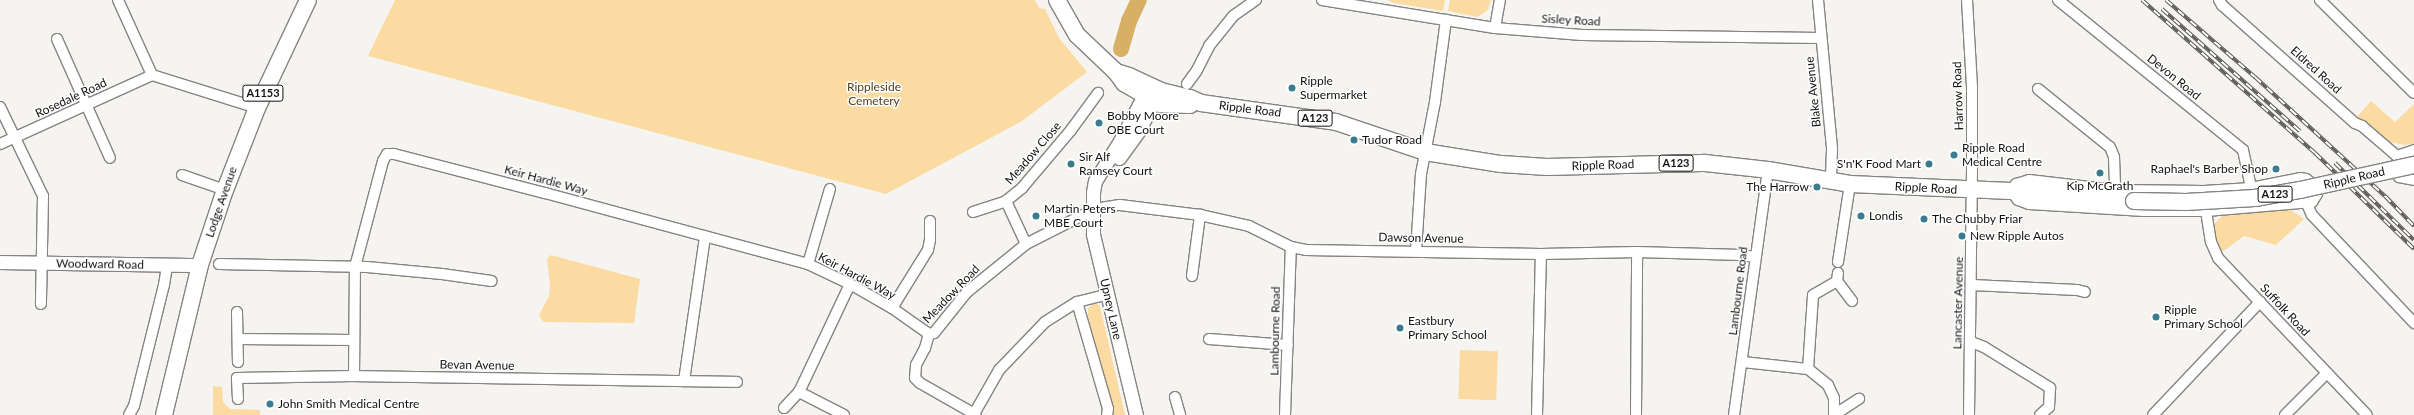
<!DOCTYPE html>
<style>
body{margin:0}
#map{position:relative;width:2414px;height:415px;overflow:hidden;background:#f6f4f1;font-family:Lato,sans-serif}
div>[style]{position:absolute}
.green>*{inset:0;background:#fbdba1;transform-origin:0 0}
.river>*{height:16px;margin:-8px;padding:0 8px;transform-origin:8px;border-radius:8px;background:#d7b065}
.roads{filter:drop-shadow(1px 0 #858481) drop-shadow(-1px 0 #858481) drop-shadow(0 1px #858481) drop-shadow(0 -1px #858481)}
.minor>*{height:10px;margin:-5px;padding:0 5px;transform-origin:5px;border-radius:5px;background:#fff}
.tertiary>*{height:13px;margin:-6.5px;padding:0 6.5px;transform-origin:6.5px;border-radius:6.5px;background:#fff}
.primary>*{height:16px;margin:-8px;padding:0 8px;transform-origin:8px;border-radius:8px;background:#fff}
.rail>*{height:4px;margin-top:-2px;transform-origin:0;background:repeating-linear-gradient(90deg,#fff 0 8px,#5a5957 0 16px);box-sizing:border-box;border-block:1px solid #5a5957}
.bridges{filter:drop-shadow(1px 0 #858481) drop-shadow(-1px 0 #858481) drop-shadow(0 1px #858481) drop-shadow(0 -1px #858481)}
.primary-bridge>*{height:16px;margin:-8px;padding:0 8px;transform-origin:8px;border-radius:8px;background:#fff}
.dots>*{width:11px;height:11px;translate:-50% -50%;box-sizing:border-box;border:2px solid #fff;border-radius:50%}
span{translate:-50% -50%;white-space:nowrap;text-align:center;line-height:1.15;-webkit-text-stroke:3px #fff;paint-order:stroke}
.shield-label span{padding:1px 3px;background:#fff;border:1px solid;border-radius:3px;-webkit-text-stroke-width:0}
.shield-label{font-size:11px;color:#131211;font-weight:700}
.street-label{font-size:12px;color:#131211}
.poi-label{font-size:12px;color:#131211}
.left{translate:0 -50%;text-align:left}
.right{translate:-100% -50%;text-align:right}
.park-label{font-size:12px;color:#4f3f1e}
</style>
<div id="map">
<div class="green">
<i style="clip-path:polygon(395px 0,1035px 0,1039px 8px,1045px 9px,1059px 38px,1087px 72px,1022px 121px,886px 194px,368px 56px)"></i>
<i style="clip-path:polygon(1387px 0,1445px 0,1443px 11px,1394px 3px)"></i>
<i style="clip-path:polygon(1450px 0,1491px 0,1488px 10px,1477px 17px,1448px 11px)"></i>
<i style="clip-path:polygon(2371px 101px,2395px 122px,2414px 104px,2414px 144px,2404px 145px,2385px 141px,2356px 118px)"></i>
<i style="clip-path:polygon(2289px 209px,2304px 219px,2276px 245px,2244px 236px,2222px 252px,2216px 240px,2213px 225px,2222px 216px)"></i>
<i style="clip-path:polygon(551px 255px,640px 279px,634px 323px,543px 322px,539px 315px,549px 296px,550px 286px,547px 259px)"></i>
<i style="clip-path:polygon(1095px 303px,1100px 306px,1125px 415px,1112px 415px,1088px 316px,1088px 308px)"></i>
<i style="left:1460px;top:350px;width:38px;height:49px;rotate:2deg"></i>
<i style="clip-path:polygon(213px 386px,222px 387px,223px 402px,230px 409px,260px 410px,260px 415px,213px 415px)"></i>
</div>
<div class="river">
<i style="left:1121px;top:49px;width:29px;rotate:-74deg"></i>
<i style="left:1129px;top:21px;width:23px;rotate:-65deg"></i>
</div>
<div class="roads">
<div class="minor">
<i style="left:118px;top:0;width:82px;rotate:65.6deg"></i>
<i style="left:1322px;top:0;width:175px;rotate:9.2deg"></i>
<i style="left:1495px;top:28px;width:87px;rotate:4.6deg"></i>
<i style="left:1582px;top:35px;width:239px;rotate:0.7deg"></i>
<i style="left:1818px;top:0;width:150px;rotate:84.6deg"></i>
<i style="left:1832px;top:149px;width:32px;rotate:92deg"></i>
<i style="left:1967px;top:0;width:88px;rotate:86.7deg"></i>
<i style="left:1972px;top:88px;width:82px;rotate:90deg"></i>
<i style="left:1972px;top:170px;width:245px;rotate:90.7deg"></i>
<i style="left:2058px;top:0;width:238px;rotate:39deg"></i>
<i style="left:2243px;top:150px;width:39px;rotate:78deg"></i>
<i style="left:2219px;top:0;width:6px;rotate:59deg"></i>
<i style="left:2222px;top:5px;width:178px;rotate:41.6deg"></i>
<i style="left:2355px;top:123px;width:8px;rotate:23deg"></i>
<i style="left:2362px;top:126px;width:46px;rotate:40.6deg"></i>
<i style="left:2320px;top:0;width:132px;rotate:44.7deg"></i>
<i style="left:1495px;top:28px;width:28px;rotate:-80deg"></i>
<i style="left:57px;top:39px;width:130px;rotate:66deg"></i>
<i style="left:152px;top:75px;width:110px;rotate:17.4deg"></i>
<i style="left:1187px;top:84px;width:17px;rotate:-54deg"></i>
<i style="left:1197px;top:70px;width:27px;rotate:-63deg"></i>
<i style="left:1209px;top:46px;width:38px;rotate:-51deg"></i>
<i style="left:1233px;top:16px;width:28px;rotate:-35deg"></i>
<i style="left:2038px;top:89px;width:92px;rotate:38.9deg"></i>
<i style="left:2110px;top:147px;width:11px;rotate:68deg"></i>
<i style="left:2114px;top:157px;width:33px;rotate:88deg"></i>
<i style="left:0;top:107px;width:99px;rotate:64.2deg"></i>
<i style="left:43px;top:196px;width:108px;rotate:91.1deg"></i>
<i style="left:0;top:144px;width:167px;rotate:-24.4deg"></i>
<i style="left:2397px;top:156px;width:18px;rotate:-19deg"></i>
<i style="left:2394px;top:166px;width:5px;rotate:90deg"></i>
<i style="left:2394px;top:171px;width:8px;rotate:50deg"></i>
<i style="left:2399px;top:177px;width:15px;rotate:11deg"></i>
<i style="left:182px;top:175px;width:46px;rotate:19.2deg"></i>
<i style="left:2300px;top:178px;width:6px;rotate:9deg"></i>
<i style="left:2306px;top:179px;width:11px;rotate:38deg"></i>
<i style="left:2315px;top:186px;width:8px;rotate:76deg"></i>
<i style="left:2317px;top:194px;width:9px;rotate:122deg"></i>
<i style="left:2312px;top:202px;width:106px;rotate:175.1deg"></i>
<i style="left:2206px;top:211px;width:62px;rotate:180deg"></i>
<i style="left:2144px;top:211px;width:115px;rotate:-176.5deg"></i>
<i style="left:2029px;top:204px;width:12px;rotate:-160deg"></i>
<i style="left:2018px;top:200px;width:11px;rotate:-128deg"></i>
<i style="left:2011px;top:191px;width:9px;rotate:-54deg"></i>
<i style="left:2016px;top:184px;width:14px;rotate:-17deg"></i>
<i style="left:2029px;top:180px;width:87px;rotate:6.6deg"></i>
<i style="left:2115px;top:190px;width:89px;rotate:0.6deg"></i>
<i style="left:2204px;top:191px;width:47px;rotate:-3.7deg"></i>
<i style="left:2251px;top:188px;width:50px;rotate:-11.5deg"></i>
<i style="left:1006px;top:201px;width:47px;rotate:65.1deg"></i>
<i style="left:2307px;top:204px;width:12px;rotate:66deg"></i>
<i style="left:2312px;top:215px;width:149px;rotate:46.6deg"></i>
<i style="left:1094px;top:209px;width:26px;rotate:-9deg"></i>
<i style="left:1120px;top:205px;width:81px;rotate:7.1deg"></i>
<i style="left:1200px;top:215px;width:50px;rotate:12.7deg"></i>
<i style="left:1249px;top:226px;width:47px;rotate:26.6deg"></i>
<i style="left:1291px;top:247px;width:15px;rotate:11deg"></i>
<i style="left:1306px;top:250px;width:235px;rotate:1deg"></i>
<i style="left:1541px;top:254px;width:96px;rotate:-1.2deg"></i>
<i style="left:1637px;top:252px;width:104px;rotate:1.7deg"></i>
<i style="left:1741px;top:255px;width:14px;rotate:8deg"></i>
<i style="left:2206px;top:211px;width:31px;rotate:81deg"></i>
<i style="left:2211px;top:242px;width:17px;rotate:66deg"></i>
<i style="left:2218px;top:258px;width:216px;rotate:46.5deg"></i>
<i style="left:973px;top:212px;width:35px;rotate:-18deg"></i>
<i style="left:1006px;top:201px;width:21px;rotate:-39deg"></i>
<i style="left:1022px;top:188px;width:76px;rotate:-49.8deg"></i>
<i style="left:1071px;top:130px;width:46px;rotate:-53.9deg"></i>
<i style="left:1416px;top:251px;width:77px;rotate:-86.3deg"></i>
<i style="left:1421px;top:174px;width:73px;rotate:-79deg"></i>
<i style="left:1435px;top:102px;width:83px;rotate:-82.4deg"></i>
<i style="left:1838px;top:262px;width:79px;rotate:-81.3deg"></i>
<i style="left:219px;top:264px;width:148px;rotate:1.2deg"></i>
<i style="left:367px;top:267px;width:75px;rotate:5.3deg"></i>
<i style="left:442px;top:274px;width:50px;rotate:8deg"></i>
<i style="left:808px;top:264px;width:78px;rotate:-73.7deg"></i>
<i style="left:1192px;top:276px;width:62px;rotate:-82.5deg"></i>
<i style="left:1837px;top:281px;width:25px;rotate:53deg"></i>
<i style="left:1972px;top:285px;width:105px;rotate:2.7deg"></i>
<i style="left:2077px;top:290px;width:8px;rotate:14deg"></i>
<i style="left:1077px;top:302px;width:111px;rotate:73.8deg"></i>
<i style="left:1108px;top:409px;width:6px;rotate:99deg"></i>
<i style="left:892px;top:308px;width:68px;rotate:-58.2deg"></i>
<i style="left:928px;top:250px;width:10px;rotate:-79deg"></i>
<i style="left:930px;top:240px;width:19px;rotate:-90deg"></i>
<i style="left:237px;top:312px;width:50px;rotate:88.9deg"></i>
<i style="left:929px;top:334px;width:5px;rotate:-11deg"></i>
<i style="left:934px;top:333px;width:53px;rotate:-51.2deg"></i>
<i style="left:967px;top:292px;width:76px;rotate:-39.1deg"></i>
<i style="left:1026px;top:244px;width:64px;rotate:-27deg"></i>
<i style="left:1083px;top:215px;width:11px;rotate:-15deg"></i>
<i style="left:929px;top:334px;width:15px;rotate:106deg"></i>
<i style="left:925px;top:348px;width:19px;rotate:118deg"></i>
<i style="left:916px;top:365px;width:13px;rotate:94deg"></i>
<i style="left:915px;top:378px;width:7px;rotate:45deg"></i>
<i style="left:920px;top:383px;width:64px;rotate:29.7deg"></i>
<i style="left:238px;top:339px;width:116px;rotate:0.5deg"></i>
<i style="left:1209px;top:339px;width:79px;rotate:4.3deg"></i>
<i style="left:1971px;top:342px;width:14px;rotate:21deg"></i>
<i style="left:1984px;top:347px;width:78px;rotate:31.8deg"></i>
<i style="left:2050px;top:388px;width:19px;rotate:93deg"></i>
<i style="left:2049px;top:407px;width:12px;rotate:138deg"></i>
<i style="left:1743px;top:362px;width:65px;rotate:6.1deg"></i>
<i style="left:354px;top:376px;width:109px;rotate:-89.5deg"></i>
<i style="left:355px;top:267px;width:110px;rotate:-75.2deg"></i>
<i style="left:383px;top:161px;width:8px;rotate:-60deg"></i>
<i style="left:387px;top:154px;width:7px"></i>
<i style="left:394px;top:154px;width:156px;rotate:14.5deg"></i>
<i style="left:545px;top:193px;width:272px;rotate:15.1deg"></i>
<i style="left:808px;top:264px;width:47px;rotate:25.5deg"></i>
<i style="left:850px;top:284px;width:48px;rotate:29.7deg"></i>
<i style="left:892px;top:308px;width:45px;rotate:35.1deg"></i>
<i style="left:684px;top:381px;width:146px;rotate:-81.7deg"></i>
<i style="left:1175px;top:397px;width:19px;rotate:74deg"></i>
<i style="left:238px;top:399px;width:21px;rotate:-93deg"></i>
<i style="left:237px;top:378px;width:117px;rotate:-1deg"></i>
<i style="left:354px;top:376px;width:383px;rotate:0.9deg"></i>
<i style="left:784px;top:408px;width:22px;rotate:-47deg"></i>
<i style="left:974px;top:414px;width:51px;rotate:-60.4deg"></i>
<i style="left:999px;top:370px;width:66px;rotate:-46.2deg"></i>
<i style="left:1045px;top:322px;width:38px;rotate:-32deg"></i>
<i style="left:1077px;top:302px;width:32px;rotate:-14deg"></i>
<i style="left:129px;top:415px;width:10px;rotate:-61deg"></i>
<i style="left:134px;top:406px;width:125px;rotate:-76.1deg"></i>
<i style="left:164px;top:285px;width:20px;rotate:-81deg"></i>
<i style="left:844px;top:415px;width:51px;rotate:-152.9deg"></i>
<i style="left:799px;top:392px;width:119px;rotate:-64.7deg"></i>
<i style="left:1285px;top:415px;width:168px;rotate:-88deg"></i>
<i style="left:1537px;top:415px;width:161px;rotate:-88.6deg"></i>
<i style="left:1636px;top:415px;width:163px;rotate:-89.6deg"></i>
<i style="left:1734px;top:415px;width:247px;rotate:-82.1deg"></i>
<i style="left:1834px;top:415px;width:17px;rotate:-90deg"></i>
<i style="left:1834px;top:398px;width:14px;rotate:-115deg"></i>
<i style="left:1828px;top:385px;width:26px;rotate:-141deg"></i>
<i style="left:1808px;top:369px;width:74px;rotate:-86.1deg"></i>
<i style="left:1813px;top:295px;width:28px;rotate:-30deg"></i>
<i style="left:1837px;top:281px;width:8px;rotate:-83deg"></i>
<i style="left:1834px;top:415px;width:30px;rotate:-33deg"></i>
<i style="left:2153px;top:415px;width:156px;rotate:-46.6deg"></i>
<i style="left:2285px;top:415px;width:59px;rotate:-45deg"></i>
</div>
<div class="tertiary">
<i style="left:1119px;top:158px;width:34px;rotate:-54deg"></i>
<i style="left:1139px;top:130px;width:31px;rotate:-63deg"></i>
<i style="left:0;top:262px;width:200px;rotate:0.9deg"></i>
<i style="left:1136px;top:415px;width:186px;rotate:-103.4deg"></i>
<i style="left:1093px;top:234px;width:42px;rotate:-90deg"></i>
<i style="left:1093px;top:192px;width:11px;rotate:-80deg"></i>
<i style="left:1095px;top:181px;width:47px;rotate:-58deg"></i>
<i style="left:1120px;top:141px;width:50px;rotate:-62.4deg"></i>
</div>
<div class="primary">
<i style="left:1057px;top:0;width:40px;rotate:60.3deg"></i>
<i style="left:1077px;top:35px;width:54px;rotate:43.5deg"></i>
<i style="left:1116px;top:72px;width:14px;rotate:54deg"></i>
<i style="left:1124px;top:83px;width:42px;rotate:30.3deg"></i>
<i style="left:1160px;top:104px;width:30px;rotate:2deg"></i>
<i style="left:1116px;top:72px;width:14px;rotate:17deg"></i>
<i style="left:1129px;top:76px;width:35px;rotate:25deg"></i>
<i style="left:1161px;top:91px;width:30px;rotate:14deg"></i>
<i style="left:1190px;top:98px;width:12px;rotate:24deg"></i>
<i style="left:1201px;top:103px;width:136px;rotate:8deg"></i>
<i style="left:1336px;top:122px;width:94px;rotate:18.6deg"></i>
<i style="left:1425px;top:152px;width:77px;rotate:9deg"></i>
<i style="left:1501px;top:164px;width:46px;rotate:3.7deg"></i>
<i style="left:1547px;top:167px;width:158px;rotate:-1.5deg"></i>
<i style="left:1705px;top:163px;width:63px;rotate:6.3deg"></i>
<i style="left:1768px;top:170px;width:83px;rotate:9.7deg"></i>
<i style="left:1850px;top:184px;width:161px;rotate:2.5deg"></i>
<i style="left:2011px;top:191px;width:123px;rotate:4.6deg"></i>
<i style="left:164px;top:415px;width:154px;rotate:-76.5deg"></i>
<i style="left:200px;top:265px;width:79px;rotate:-71.6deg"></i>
<i style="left:225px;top:190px;width:88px;rotate:-68.7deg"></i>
<i style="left:257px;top:108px;width:119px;rotate:-64.7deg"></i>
</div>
</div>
<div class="rail">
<i style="left:2142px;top:0;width:231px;rotate:41.5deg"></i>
<i style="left:2315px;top:153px;width:138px;rotate:44.1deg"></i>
<i style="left:2166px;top:0;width:118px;rotate:40.9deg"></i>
<i style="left:2255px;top:77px;width:176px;rotate:42.5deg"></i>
<i style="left:2385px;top:196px;width:42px;rotate:46deg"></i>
<i style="left:2162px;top:9px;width:184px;rotate:41.5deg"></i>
<i style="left:2335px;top:163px;width:110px;rotate:44.3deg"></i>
</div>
<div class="bridges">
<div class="primary-bridge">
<i style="left:2134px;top:201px;width:52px;rotate:1.1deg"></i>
<i style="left:2186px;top:202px;width:69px;rotate:-3.3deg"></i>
<i style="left:2255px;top:198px;width:46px;rotate:-10.1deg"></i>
<i style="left:2300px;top:190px;width:117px;rotate:-12.4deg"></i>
</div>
</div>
<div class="dots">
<i style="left:1292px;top:88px;background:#3a7c8e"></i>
<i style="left:1099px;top:123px;background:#3a7c8e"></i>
<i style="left:1354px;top:140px;background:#3a7c8e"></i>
<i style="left:1954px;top:155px;background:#3a7c8e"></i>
<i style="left:1071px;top:164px;background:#3a7c8e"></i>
<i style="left:1929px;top:164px;background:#3a7c8e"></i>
<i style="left:2276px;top:169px;background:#3a7c8e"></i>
<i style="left:2100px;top:173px;background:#3a7c8e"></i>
<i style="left:1817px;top:187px;background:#3a7c8e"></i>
<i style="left:1036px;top:216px;background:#3a7c8e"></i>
<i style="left:1861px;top:216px;background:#3a7c8e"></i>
<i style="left:1924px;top:219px;background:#3a7c8e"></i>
<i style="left:1962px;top:236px;background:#3a7c8e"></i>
<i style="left:2156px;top:317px;background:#3a7c8e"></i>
<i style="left:1400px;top:328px;background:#3a7c8e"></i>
<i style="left:270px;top:404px;background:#3a7c8e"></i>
</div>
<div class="shield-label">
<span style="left:263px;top:93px">A1153</span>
<span style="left:1315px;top:118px">A123</span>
<span style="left:1676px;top:163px">A123</span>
<span style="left:2275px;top:194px">A123</span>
</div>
<div class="street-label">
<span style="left:1571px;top:20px;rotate:3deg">Sisley Road</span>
<span style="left:2316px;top:70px;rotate:42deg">Eldred Road</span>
<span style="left:2174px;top:77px;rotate:39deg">Devon Road</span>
<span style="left:1813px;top:92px;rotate:-96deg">Blake Avenue</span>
<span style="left:1958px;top:96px;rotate:-92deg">Harrow Road</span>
<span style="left:71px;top:98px;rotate:-25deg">Rosedale Road</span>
<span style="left:1250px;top:109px;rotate:7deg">Ripple Road</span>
<span style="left:1033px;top:153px;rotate:-49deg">Meadow Close</span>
<span style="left:1603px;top:165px;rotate:-2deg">Ripple Road</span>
<span style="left:2354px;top:178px;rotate:-13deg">Ripple Road</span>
<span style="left:546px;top:180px;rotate:15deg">Keir Hardie Way</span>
<span style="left:1926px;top:188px;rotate:3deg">Ripple Road</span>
<span style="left:221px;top:202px;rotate:-71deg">Lodge Avenue</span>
<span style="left:1421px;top:238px;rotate:1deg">Dawson Avenue</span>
<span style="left:100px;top:264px;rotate:1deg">Woodward Road</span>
<span style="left:857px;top:276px;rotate:28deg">Keir Hardie Way</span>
<span style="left:1738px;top:291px;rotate:-83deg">Lambourne Road</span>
<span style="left:951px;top:294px;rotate:-46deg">Meadow Road</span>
<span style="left:1958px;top:303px;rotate:-89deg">Lancaster Avenue</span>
<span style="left:1111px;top:309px;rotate:77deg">Upney Lane</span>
<span style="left:2285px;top:310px;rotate:47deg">Suffolk Road</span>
<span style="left:1275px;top:331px;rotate:-89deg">Lambourne Road</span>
<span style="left:477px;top:365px;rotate:1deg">Bevan Avenue</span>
</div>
<div class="poi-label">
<span class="left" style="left:1300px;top:88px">Ripple<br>Supermarket</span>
<span class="left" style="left:1107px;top:123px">Bobby Moore<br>OBE Court</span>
<span class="left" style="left:1362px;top:140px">Tudor Road</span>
<span class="left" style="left:1962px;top:155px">Ripple Road<br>Medical Centre</span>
<span class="left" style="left:1079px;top:164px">Sir Alf<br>Ramsey Court</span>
<span class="right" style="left:1921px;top:164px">S'n'K Food Mart</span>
<span class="right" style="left:2268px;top:169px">Raphael's Barber Shop</span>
<span style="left:2100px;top:186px">Kip McGrath</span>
<span class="right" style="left:1809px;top:187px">The Harrow</span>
<span class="left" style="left:1044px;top:216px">Martin Peters<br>MBE Court</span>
<span class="left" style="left:1869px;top:216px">Londis</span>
<span class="left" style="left:1932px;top:219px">The Chubby Friar</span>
<span class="left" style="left:1970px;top:236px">New Ripple Autos</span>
<span class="left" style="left:2164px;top:317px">Ripple<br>Primary School</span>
<span class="left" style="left:1408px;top:328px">Eastbury<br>Primary School</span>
<span class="left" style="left:278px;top:404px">John Smith Medical Centre</span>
</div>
<div class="park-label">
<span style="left:874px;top:94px">Rippleside<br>Cemetery</span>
</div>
</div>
